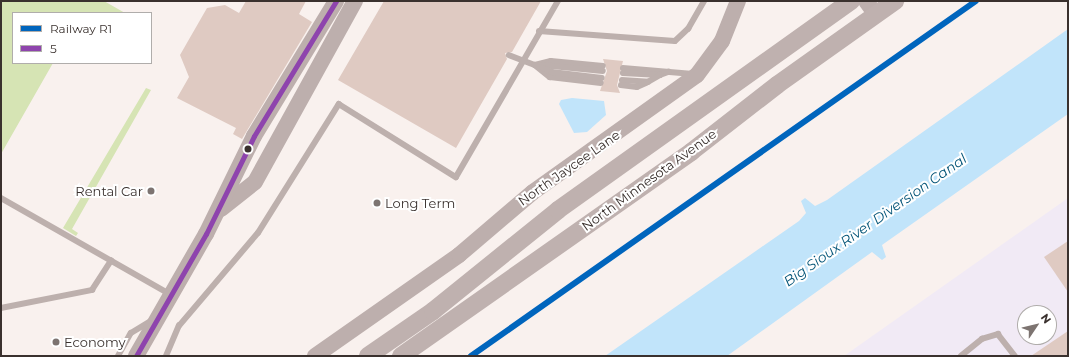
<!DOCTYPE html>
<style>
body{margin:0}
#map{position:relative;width:1069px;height:357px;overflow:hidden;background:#f9f1ee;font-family:Montserrat,sans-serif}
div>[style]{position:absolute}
.industrial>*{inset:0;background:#f1eaf5}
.green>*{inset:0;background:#d6e4b4}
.water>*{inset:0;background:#c1e4fa}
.building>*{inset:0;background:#dfcac2}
.lane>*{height:5.5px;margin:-2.75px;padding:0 2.75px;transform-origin:2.75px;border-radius:2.75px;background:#bdb0ad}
.secondary>*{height:16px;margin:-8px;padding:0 8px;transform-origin:8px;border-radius:8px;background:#bdafad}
.primary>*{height:18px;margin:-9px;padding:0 9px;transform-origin:9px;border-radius:9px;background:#bfb1af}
.bus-1>*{height:5px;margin:-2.5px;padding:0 2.5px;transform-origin:2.5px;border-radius:2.5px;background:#8e44ad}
.rail-1>*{height:6px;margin:-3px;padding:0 3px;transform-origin:3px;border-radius:3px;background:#0065bd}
.dots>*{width:11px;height:11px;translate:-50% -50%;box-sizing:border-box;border:2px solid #fff;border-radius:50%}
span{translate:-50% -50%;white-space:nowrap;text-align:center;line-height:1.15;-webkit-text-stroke:4px #fff;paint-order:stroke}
.street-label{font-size:13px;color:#3a312e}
.poi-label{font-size:13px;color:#3a312e}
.right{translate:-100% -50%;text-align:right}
.left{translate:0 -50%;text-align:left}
.water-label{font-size:14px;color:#045578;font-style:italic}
.frame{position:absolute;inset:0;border:2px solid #3a312e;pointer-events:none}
.legend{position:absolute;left:12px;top:12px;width:140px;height:52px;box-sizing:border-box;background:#fff;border:1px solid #b0adab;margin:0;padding:5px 7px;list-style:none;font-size:12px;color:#3a312e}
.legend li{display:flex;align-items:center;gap:8px;height:20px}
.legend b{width:20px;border:1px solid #b0adab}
.north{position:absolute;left:1017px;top:305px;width:40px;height:40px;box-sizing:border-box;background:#fff;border:1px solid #b0adab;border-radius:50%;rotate:55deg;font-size:11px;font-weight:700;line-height:16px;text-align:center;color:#3a312e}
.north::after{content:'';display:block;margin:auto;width:14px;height:18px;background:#7d7471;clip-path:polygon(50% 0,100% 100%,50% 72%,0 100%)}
</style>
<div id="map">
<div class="industrial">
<i style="clip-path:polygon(evenodd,1068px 198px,1068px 356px,844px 356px,1068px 198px,1025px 313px,1049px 313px,1049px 337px,1025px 337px,1025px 313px)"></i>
</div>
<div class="green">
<i style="clip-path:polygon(1px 1px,104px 1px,125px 13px,13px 13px,13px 63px,53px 63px,1px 154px)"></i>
<i style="clip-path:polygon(146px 88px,151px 90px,72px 229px,78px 233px,76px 236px,63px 228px)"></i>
</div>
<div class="water">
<i style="clip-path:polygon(1068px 29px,1068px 114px,882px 245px,886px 257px,882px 260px,872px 252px,727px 356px,605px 356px,799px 221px,806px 213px,801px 201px,805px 198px,815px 206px,827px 200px)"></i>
<i style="clip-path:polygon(572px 98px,604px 101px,606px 115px,587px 132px,574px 133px,559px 104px,561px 100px)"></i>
</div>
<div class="building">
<i style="clip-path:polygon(246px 1px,306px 1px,299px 14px,312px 22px,242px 139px,233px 134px,236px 128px,177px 98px,189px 77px,180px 55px,207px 8px,225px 5px,239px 13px)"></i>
<i style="clip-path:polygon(384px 1px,541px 1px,512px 52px,505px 53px,507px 59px,456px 148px,338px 80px)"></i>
<i style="clip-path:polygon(603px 59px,623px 61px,617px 85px,620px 93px,600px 91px,607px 71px)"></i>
<i style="clip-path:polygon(1068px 241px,1068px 292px,1044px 257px)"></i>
<i style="clip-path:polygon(1068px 331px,1068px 356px,1031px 356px)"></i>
</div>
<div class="lane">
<i style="left:539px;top:31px;width:136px;rotate:4.2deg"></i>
<i style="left:675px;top:41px;width:18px;rotate:-43deg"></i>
<i style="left:688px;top:29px;width:32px;rotate:-60deg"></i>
<i style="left:509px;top:55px;width:28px;rotate:21deg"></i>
<i style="left:535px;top:65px;width:16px;rotate:-14deg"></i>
<i style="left:551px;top:61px;width:52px;rotate:5.5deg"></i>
<i style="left:535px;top:65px;width:19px;rotate:39deg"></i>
<i style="left:550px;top:77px;width:51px;rotate:6.7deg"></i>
<i style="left:542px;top:65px;width:61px;rotate:5.6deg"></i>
<i style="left:543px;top:68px;width:10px;rotate:24deg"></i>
<i style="left:552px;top:72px;width:50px;rotate:6.8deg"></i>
<i style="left:623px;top:68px;width:70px;rotate:4.9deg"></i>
<i style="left:623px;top:73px;width:37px;rotate:3deg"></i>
<i style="left:660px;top:75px;width:9px;rotate:-21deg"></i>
<i style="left:622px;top:80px;width:26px;rotate:4deg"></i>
<i style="left:648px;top:82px;width:14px;rotate:-30deg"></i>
<i style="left:621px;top:85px;width:16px;rotate:7deg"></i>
<i style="left:637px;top:87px;width:10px;rotate:-24deg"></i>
<i style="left:1px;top:198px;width:194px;rotate:29.6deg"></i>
<i style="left:1px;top:308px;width:93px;rotate:-11.2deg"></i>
<i style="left:92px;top:290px;width:35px;rotate:-57deg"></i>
<i style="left:118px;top:356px;width:26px;rotate:-61deg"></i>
<i style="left:131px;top:333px;width:23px;rotate:-31deg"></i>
<i style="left:166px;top:356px;width:33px;rotate:-67deg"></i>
<i style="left:179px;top:326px;width:122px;rotate:-49.7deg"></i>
<i style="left:258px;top:233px;width:152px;rotate:-57.9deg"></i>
<i style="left:339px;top:104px;width:138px;rotate:32deg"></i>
<i style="left:456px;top:177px;width:203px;rotate:-59.9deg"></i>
<i style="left:961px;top:356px;width:27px;rotate:-39deg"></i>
<i style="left:982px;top:339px;width:17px;rotate:-17deg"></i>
<i style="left:998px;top:334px;width:28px;rotate:52deg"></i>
</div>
<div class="secondary">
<i style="left:866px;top:1px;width:17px;rotate:54deg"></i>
<i style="left:221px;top:209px;width:43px;rotate:-38.5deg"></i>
<i style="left:255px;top:182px;width:207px;rotate:-61.1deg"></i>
<i style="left:136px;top:356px;width:141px;rotate:-60.2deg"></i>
<i style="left:206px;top:234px;width:109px;rotate:-63.9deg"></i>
<i style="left:254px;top:136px;width:158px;rotate:-58.7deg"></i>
<i style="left:315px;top:356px;width:176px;rotate:-35deg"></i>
<i style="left:459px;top:255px;width:97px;rotate:-40.4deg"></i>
<i style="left:533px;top:192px;width:201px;rotate:-35.5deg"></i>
<i style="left:697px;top:75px;width:42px;rotate:-53.7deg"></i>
<i style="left:722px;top:41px;width:43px;rotate:-68.2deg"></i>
</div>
<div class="primary">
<i style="left:368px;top:356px;width:79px;rotate:-34.7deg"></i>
<i style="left:433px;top:311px;width:161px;rotate:-38.9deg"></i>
<i style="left:558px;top:210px;width:360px;rotate:-35.5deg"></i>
<i style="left:401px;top:356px;width:355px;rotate:-35.1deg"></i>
<i style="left:691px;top:152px;width:109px;rotate:-37.9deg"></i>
<i style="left:777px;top:85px;width:145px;rotate:-35.4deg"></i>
</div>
<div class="bus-1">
<i style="left:136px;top:356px;width:141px;rotate:-60.2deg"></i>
<i style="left:206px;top:234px;width:109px;rotate:-63.9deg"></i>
<i style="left:254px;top:136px;width:158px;rotate:-58.7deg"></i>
</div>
<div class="rail-1">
<i style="left:471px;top:356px;width:617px;rotate:-35.11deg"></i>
</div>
<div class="dots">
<i style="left:248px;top:149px;background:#3a312e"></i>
<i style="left:151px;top:191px;background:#7d7471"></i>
<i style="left:377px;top:203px;background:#7d7471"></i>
<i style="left:56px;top:342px;background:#7d7471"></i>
</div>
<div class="street-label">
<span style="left:569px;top:168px;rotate:-35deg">North Jaycee Lane</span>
<span style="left:649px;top:180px;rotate:-36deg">North Minnesota Avenue</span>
</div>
<div class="poi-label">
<span class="right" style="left:143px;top:191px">Rental Car</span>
<span class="left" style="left:385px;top:203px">Long Term</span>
<span class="left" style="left:64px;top:342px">Economy</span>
</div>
<div class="water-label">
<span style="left:875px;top:220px;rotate:-35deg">Big Sioux River Diversion Canal</span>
</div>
<div class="frame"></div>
<ul class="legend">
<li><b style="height:5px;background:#0065bd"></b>Railway R1</li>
<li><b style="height:5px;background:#8e44ad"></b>5</li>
</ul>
<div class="north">N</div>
</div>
